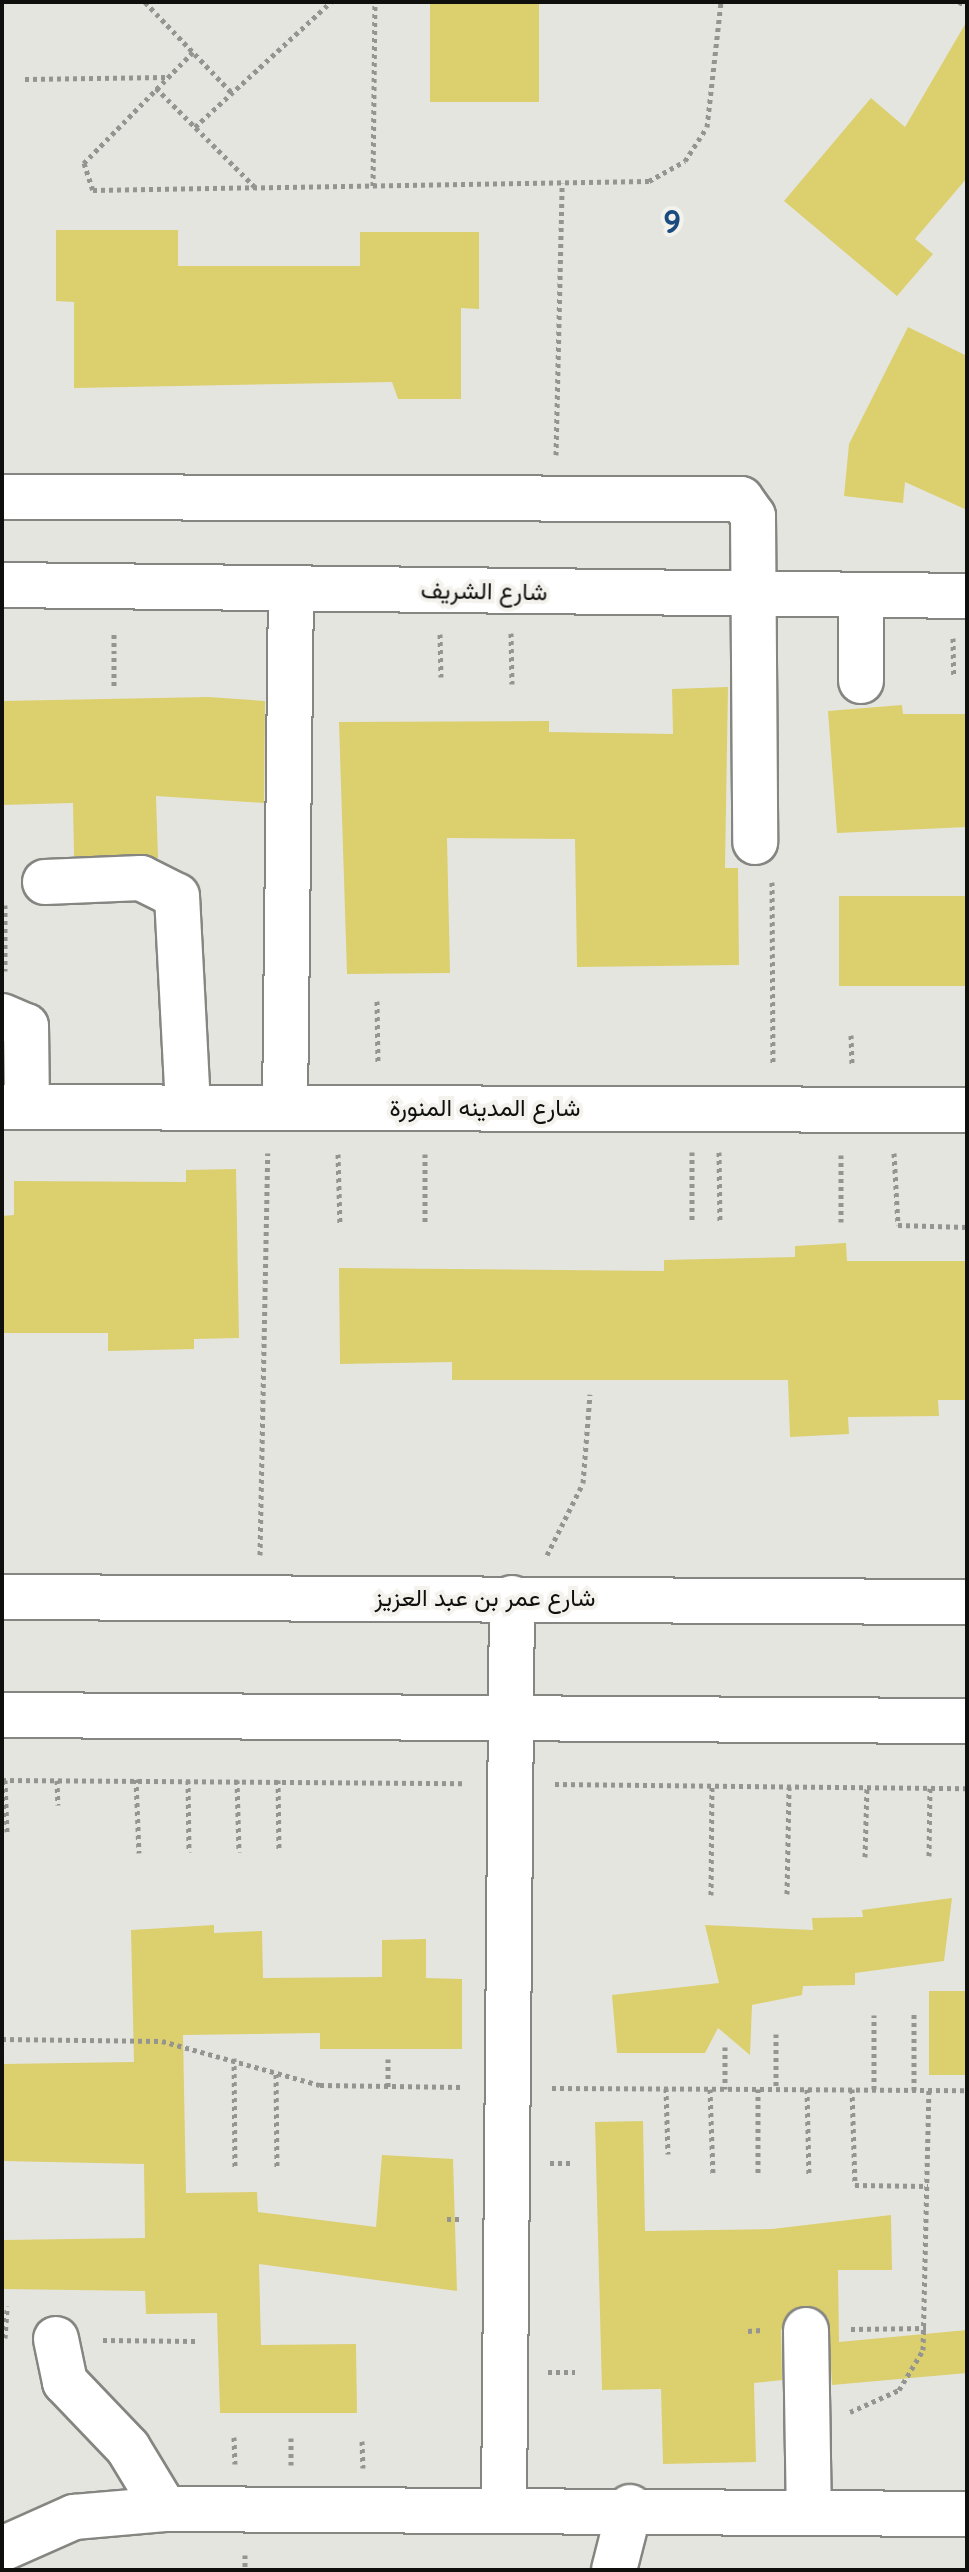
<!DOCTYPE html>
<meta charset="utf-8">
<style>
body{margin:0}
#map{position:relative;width:969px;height:2572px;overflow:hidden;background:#e5e5e0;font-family:Quicksand,Vazirmatn,sans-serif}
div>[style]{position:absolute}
.building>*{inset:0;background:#dccf6e;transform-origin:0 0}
.path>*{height:5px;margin-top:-2.5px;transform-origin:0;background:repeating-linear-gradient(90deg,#949491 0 4px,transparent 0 8px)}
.roads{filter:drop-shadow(2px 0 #858581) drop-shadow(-2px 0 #858581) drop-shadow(0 2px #858581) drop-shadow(0 -2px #858581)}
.minor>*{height:44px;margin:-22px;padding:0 22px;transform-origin:22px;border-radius:22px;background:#fff}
span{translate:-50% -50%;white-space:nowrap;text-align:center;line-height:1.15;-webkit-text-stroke:8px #f3f2ed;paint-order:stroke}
.street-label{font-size:24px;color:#0f0f0d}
.district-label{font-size:32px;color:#194b7e;font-weight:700}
.frame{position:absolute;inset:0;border:4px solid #0f0f0d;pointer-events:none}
</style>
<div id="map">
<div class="building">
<i style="left:430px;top:2px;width:109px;height:100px"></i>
<i style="clip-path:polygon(967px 21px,967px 178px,915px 239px,933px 254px,897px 296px,784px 201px,871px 98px,905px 127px)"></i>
<i style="clip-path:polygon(56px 230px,178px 230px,178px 266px,360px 266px,360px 232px,479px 232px,479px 309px,461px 308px,461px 399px,398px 399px,392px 382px,74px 388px,74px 302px,56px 301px)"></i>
<i style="clip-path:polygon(908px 327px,967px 356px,967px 510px,905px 482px,903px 503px,844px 496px,849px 444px)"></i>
<i style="clip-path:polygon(728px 687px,725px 868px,738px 868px,739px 965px,577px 967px,575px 839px,447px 838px,450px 973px,347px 974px,339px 722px,549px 721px,549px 732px,673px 734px,672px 689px)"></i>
<i style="clip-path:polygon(208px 697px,265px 701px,264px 803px,156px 796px,158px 858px,74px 856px,73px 803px,2px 805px,2px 701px)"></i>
<i style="clip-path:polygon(902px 705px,903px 714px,967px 714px,967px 827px,837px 833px,828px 711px)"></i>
<i style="left:967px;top:896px;width:90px;height:128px;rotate:90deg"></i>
<i style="clip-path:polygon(236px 1169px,239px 1338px,194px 1339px,194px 1349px,108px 1351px,108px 1333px,2px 1333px,2px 1216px,14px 1215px,14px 1181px,186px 1182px,186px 1170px)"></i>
<i style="clip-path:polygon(846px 1243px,847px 1261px,967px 1261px,967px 1400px,938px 1400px,939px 1416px,848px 1417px,849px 1434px,790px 1437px,788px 1380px,452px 1380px,452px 1362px,340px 1364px,339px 1268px,664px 1271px,664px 1260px,795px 1257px,795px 1246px)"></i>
<i style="clip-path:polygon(952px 1898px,944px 1961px,855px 1973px,855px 1985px,803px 1986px,802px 1995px,752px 2005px,750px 2055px,718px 2028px,705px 2053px,617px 2053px,612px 1995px,719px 1983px,705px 1925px,813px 1930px,812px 1918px,863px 1917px,862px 1910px)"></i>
<i style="clip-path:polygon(214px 1925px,214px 1933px,262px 1931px,263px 1978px,382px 1977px,382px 1940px,426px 1939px,426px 1978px,462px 1979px,462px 2049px,320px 2049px,320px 2033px,183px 2035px,186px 2193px,257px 2192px,258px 2212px,376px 2227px,382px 2155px,453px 2159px,457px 2291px,259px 2264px,261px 2345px,356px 2344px,357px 2413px,220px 2413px,217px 2313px,146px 2314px,145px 2291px,2px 2289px,2px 2240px,145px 2238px,144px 2164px,2px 2161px,2px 2064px,134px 2062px,131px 1930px)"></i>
<i style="left:967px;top:1991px;width:84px;height:38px;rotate:90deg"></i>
<i style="clip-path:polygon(643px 2121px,645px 2231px,772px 2229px,891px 2215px,892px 2270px,838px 2270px,839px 2342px,967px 2330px,967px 2373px,832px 2385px,828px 2318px,817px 2308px,794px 2308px,781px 2330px,782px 2380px,754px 2383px,756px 2462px,663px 2464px,661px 2389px,602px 2390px,595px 2122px)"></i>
</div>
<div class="path">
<i style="left:145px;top:2px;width:126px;rotate:46.3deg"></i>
<i style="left:959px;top:2px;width:9px;rotate:27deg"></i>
<i style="left:193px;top:52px;width:156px;rotate:134.5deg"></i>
<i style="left:84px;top:163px;width:28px;rotate:72deg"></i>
<i style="left:93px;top:190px;width:556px;rotate:-0.93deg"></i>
<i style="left:649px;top:181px;width:41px;rotate:-29.1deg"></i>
<i style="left:685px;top:161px;width:40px;rotate:-57.1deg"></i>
<i style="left:707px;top:127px;width:126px;rotate:-83.6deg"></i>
<i style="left:25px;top:79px;width:142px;rotate:-0.8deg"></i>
<i style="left:156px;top:88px;width:141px;rotate:45deg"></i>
<i style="left:195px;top:127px;width:185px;rotate:-42.6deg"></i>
<i style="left:373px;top:186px;width:184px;rotate:-89.4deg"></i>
<i style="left:556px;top:455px;width:272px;rotate:-88.7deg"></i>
<i style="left:511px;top:633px;width:51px;rotate:88.9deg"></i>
<i style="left:440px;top:634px;width:43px;rotate:88.7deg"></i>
<i style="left:953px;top:638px;width:39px;rotate:89deg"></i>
<i style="left:114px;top:686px;width:55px;rotate:-90deg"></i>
<i style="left:772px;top:882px;width:182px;rotate:89.7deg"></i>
<i style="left:5px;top:905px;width:66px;rotate:90deg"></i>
<i style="left:377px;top:1001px;width:62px;rotate:89.1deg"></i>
<i style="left:851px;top:1035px;width:29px;rotate:88deg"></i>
<i style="left:692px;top:1152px;width:71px;rotate:90deg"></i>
<i style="left:719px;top:1152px;width:71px;rotate:89.2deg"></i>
<i style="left:894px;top:1153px;width:72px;rotate:86.8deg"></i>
<i style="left:898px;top:1225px;width:69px;rotate:1.7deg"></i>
<i style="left:338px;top:1154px;width:71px;rotate:88.4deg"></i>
<i style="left:425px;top:1154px;width:71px;rotate:90deg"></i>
<i style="left:841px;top:1222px;width:67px;rotate:-90deg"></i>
<i style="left:260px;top:1555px;width:402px;rotate:-88.9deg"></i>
<i style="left:547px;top:1555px;width:80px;rotate:-63.4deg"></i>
<i style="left:583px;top:1483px;width:89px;rotate:-85.5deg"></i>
<i style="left:136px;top:1779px;width:74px;rotate:87.7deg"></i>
<i style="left:2px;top:1780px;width:463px;rotate:0.4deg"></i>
<i style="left:5px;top:1780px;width:52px;rotate:87.8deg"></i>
<i style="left:57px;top:1780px;width:25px;rotate:88deg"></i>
<i style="left:188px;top:1780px;width:72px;rotate:89.2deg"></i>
<i style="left:237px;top:1780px;width:72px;rotate:88.4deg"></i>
<i style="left:278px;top:1780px;width:71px;rotate:89.2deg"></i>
<i style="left:555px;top:1784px;width:412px;rotate:0.6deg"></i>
<i style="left:929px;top:1856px;width:68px;rotate:-89.2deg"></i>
<i style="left:865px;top:1857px;width:70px;rotate:-88.4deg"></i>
<i style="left:787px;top:1894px;width:107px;rotate:-88.9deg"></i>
<i style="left:711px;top:1895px;width:109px;rotate:-89.5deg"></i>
<i style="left:776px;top:2034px;width:55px;rotate:90deg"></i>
<i style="left:2px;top:2039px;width:160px;rotate:0.7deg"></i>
<i style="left:162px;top:2041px;width:164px;rotate:15.6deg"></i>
<i style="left:320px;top:2085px;width:142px;rotate:0.8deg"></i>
<i style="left:725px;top:2047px;width:42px;rotate:90deg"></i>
<i style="left:234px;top:2058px;width:111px;rotate:89.5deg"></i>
<i style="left:388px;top:2059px;width:28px;rotate:90deg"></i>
<i style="left:276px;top:2074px;width:94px;rotate:89.4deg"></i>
<i style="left:552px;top:2088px;width:415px;rotate:0.3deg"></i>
<i style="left:666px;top:2088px;width:66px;rotate:88.3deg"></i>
<i style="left:710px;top:2089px;width:85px;rotate:88deg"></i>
<i style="left:758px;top:2089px;width:85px;rotate:90deg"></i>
<i style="left:807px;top:2089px;width:85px;rotate:88.7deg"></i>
<i style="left:852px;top:2089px;width:96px;rotate:88.2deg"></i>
<i style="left:855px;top:2185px;width:73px;rotate:0.8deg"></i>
<i style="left:874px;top:2089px;width:74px;rotate:-90deg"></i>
<i style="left:914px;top:2090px;width:78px;rotate:-90deg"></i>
<i style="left:550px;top:2163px;width:23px"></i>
<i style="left:447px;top:2219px;width:15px"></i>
<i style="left:851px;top:2329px;width:75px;rotate:-0.8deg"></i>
<i style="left:748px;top:2331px;width:13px;rotate:-4deg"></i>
<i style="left:5px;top:2338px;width:32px;rotate:-86deg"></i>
<i style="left:103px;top:2340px;width:92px;rotate:0.6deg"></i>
<i style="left:548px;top:2372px;width:27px"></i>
<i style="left:850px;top:2412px;width:54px;rotate:-24.2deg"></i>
<i style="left:899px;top:2390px;width:47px;rotate:-59deg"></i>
<i style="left:923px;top:2350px;width:260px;rotate:-88.7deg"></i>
<i style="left:234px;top:2437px;width:27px;rotate:88deg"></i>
<i style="left:291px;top:2438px;width:27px;rotate:90deg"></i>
<i style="left:362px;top:2441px;width:27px;rotate:88deg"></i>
<i style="left:245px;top:2555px;width:15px;rotate:90deg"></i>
</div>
<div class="roads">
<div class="minor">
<i style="left:2px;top:497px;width:739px;rotate:0.16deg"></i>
<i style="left:741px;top:499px;width:21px;rotate:55deg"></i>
<i style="left:753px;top:516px;width:326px;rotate:89.6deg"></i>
<i style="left:2px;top:585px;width:965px;rotate:0.65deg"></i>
<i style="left:861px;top:681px;width:86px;rotate:-90deg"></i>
<i style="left:45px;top:882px;width:96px;rotate:-2.4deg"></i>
<i style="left:141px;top:878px;width:40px;rotate:26.6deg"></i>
<i style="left:177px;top:896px;width:212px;rotate:87deg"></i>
<i style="left:2px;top:1016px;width:26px;rotate:23deg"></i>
<i style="left:26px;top:1026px;width:81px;rotate:89.3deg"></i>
<i style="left:2px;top:1107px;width:965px;rotate:0.18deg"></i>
<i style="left:285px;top:1108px;width:519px;rotate:-89.34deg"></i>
<i style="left:2px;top:1597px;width:965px;rotate:0.3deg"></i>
<i style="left:2px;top:1715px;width:965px;rotate:0.36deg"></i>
<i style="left:806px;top:2330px;width:181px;rotate:89.1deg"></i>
<i style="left:56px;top:2339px;width:44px;rotate:78.2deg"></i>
<i style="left:65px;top:2382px;width:91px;rotate:46.3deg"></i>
<i style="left:128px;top:2448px;width:71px;rotate:58.8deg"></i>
<i style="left:504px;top:2508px;width:910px;rotate:-89.5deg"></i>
<i style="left:2px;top:2549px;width:79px;rotate:-24deg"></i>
<i style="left:74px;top:2517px;width:91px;rotate:-5deg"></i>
<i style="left:165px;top:2509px;width:802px;rotate:0.36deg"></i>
<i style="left:614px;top:2570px;width:65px;rotate:-75.7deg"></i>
</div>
</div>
<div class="street-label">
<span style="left:484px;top:591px;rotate:1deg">شارع الشريف</span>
<span style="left:485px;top:1108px">شارع المدينه المنورة</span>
<span style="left:485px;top:1598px">شارع عمر بن عبد العزيز</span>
</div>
<div class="district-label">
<span style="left:672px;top:221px">9</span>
</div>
<div class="frame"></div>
</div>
